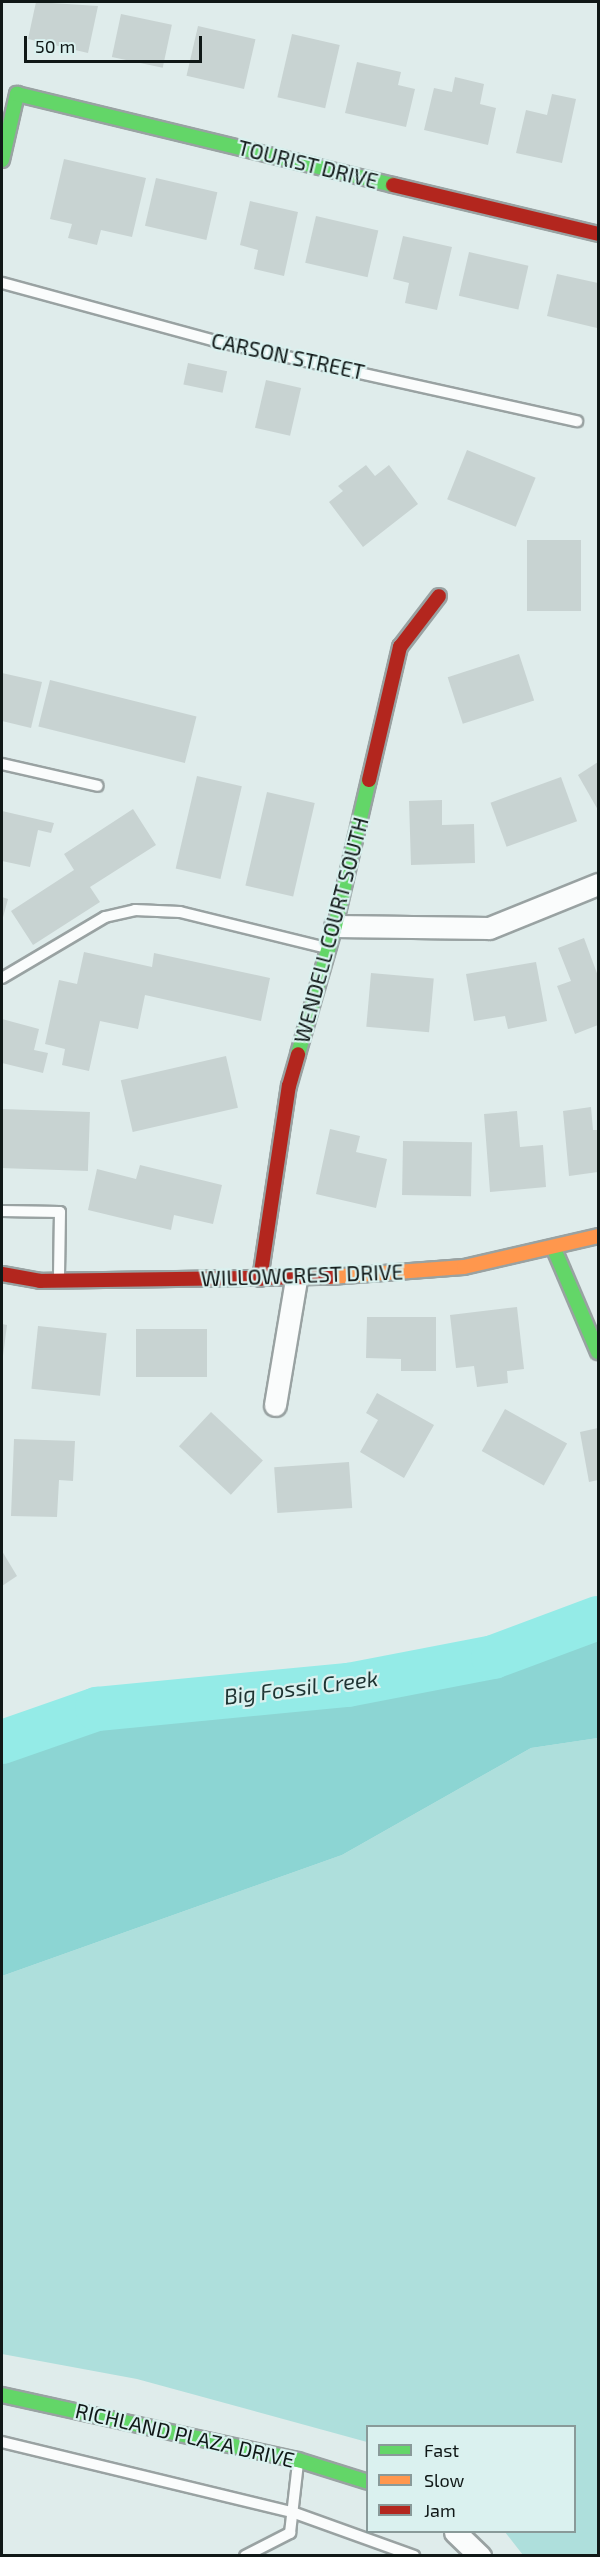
<!DOCTYPE html>
<style>
body{margin:0}
#map{position:relative;width:600px;height:2557px;overflow:hidden;background:#dfeceb;font-family:"Exo 2",sans-serif}
div>[style]{position:absolute}
.green>*{inset:0;background:#aedfdc}
.forest>*{inset:0;background:#8cd5d3}
.river>*{height:44px;margin:-22px;padding:0 22px;transform-origin:22px;border-radius:22px;background:#94ebe7}
.building>*{inset:0;background:#c8d3d2;transform-origin:0 0}
.roads{filter:drop-shadow(2px 0 #99a2a2) drop-shadow(-2px 0 #99a2a2) drop-shadow(0 2px #99a2a2) drop-shadow(0 -2px #99a2a2)}
.lane>*{height:10px;margin:-5px;padding:0 5px;transform-origin:5px;border-radius:5px;background:#fafcfc}
.street>*{height:21px;margin:-10.5px;padding:0 10.5px;transform-origin:10.5px;border-radius:10.5px;background:#fafcfc}
.fast>*{height:14px;margin:-7px;padding:0 7px;transform-origin:7px;border-radius:7px;background:#63d668}
.slow>*{height:14px;margin:-7px;padding:0 7px;transform-origin:7px;border-radius:7px;background:#ff974d}
.jam>*{height:14px;margin:-7px;padding:0 7px;transform-origin:7px;border-radius:7px;background:#b3261e}
span{translate:-50% -50%;white-space:nowrap;text-align:center;line-height:1.15;-webkit-text-stroke:4.5px #daf1ef;paint-order:stroke}
.street-label{font-size:21px;color:#101817}
.water-label{font-size:22px;color:#1e3332;font-style:italic}
.frame{position:absolute;inset:0;border:3px solid #101817;pointer-events:none}
.legend{position:absolute;left:366px;top:2425px;width:210px;height:108px;box-sizing:border-box;background:#daf1ef;border:2px solid #899a99;margin:0;padding:8px 10px;list-style:none;font-size:18px;color:#101817}
.legend li{display:flex;align-items:center;gap:12px;height:30px}
.legend b{width:30px;border:2px solid #899a99}
.scale{position:absolute;left:24px;top:36px;width:178px;height:27px;box-sizing:border-box;border:3px solid #101817;border-top:0;padding-left:8px;font-size:18px;line-height:21px;white-space:nowrap;color:#101817;-webkit-text-stroke:4px #daf1ef;paint-order:stroke}
</style>
<div id="map">
<div class="green">
<i style="clip-path:polygon(598px 1738px,598px 2555px,523px 2555px,505px 2532px,574px 2532px,574px 2426px,368px 2426px,367px 2442px,137px 2379px,2px 2354px,2px 1976px,342px 1855px,531px 1748px)"></i>
</div>
<div class="forest">
<i style="clip-path:polygon(598px 1618px,598px 1738px,531px 1748px,342px 1855px,2px 1976px,2px 1742px,97px 1709px,347px 1685px,493px 1657px)"></i>
</div>
<div class="river">
<i style="left:2px;top:1742px;width:101px;rotate:-19.2deg"></i>
<i style="left:97px;top:1709px;width:252px;rotate:-5.5deg"></i>
<i style="left:348px;top:1685px;width:148px;rotate:-10.9deg"></i>
<i style="left:493px;top:1657px;width:112px;rotate:-20.4deg"></i>
</div>
<div class="building">
<i style="clip-path:polygon(36px 2px,98px 6px,88px 53px,28px 39px)"></i>
<i style="left:121px;top:14px;width:52px;height:44px;rotate:12deg"></i>
<i style="left:198px;top:26px;width:59px;height:51px;rotate:13deg"></i>
<i style="left:292px;top:34px;width:49px;height:65px;rotate:13deg"></i>
<i style="clip-path:polygon(357px 62px,401px 72px,398px 85px,415px 89px,406px 127px,345px 113px)"></i>
<i style="clip-path:polygon(455px 77px,484px 84px,480px 104px,496px 108px,488px 145px,424px 130px,434px 88px,452px 92px)"></i>
<i style="clip-path:polygon(552px 94px,576px 99px,562px 163px,516px 153px,526px 110px,547px 115px)"></i>
<i style="clip-path:polygon(64px 159px,146px 178px,132px 237px,101px 230px,97px 245px,68px 238px,72px 224px,50px 219px)"></i>
<i style="left:156px;top:178px;width:63px;height:49px;rotate:13deg"></i>
<i style="clip-path:polygon(250px 201px,298px 212px,284px 276px,254px 269px,258px 250px,240px 245px)"></i>
<i style="left:316px;top:216px;width:64px;height:48px;rotate:13deg"></i>
<i style="clip-path:polygon(403px 236px,452px 247px,437px 310px,405px 303px,409px 283px,393px 279px)"></i>
<i style="left:469px;top:252px;width:61px;height:45px;rotate:13deg"></i>
<i style="clip-path:polygon(557px 274px,598px 283px,597px 328px,547px 316px)"></i>
<i style="left:188px;top:363px;width:40px;height:22px;rotate:12deg"></i>
<i style="left:266px;top:380px;width:36px;height:49px;rotate:13deg"></i>
<i style="left:467px;top:450px;width:74px;height:53px;rotate:22deg"></i>
<i style="clip-path:polygon(366px 465px,375px 476px,389px 465px,418px 504px,363px 547px,329px 502px,343px 491px,338px 486px)"></i>
<i style="left:581px;top:540px;width:71px;height:54px;rotate:90deg"></i>
<i style="left:519px;top:654px;width:49px;height:75px;rotate:72deg"></i>
<i style="clip-path:polygon(2px 673px,42px 682px,31px 728px,2px 721px)"></i>
<i style="left:50px;top:680px;width:151px;height:48px;rotate:14deg"></i>
<i style="clip-path:polygon(598px 762px,598px 810px,578px 775px)"></i>
<i style="left:197px;top:776px;width:46px;height:95px;rotate:13deg"></i>
<i style="left:561px;top:777px;width:47px;height:75px;rotate:70deg"></i>
<i style="left:267px;top:792px;width:49px;height:96px;rotate:13deg"></i>
<i style="clip-path:polygon(442px 800px,442px 825px,474px 824px,475px 863px,411px 865px,409px 801px)"></i>
<i style="clip-path:polygon(133px 809px,156px 845px,90px 887px,100px 902px,33px 945px,11px 911px,74px 870px,64px 854px)"></i>
<i style="clip-path:polygon(2px 811px,54px 823px,51px 833px,38px 830px,30px 867px,2px 861px)"></i>
<i style="clip-path:polygon(2px 897px,8px 899px,2px 921px)"></i>
<i style="clip-path:polygon(584px 938px,598px 976px,598px 1025px,575px 1034px,557px 986px,571px 981px,558px 948px)"></i>
<i style="clip-path:polygon(84px 952px,152px 967px,154px 953px,270px 978px,261px 1021px,145px 995px,138px 1029px,100px 1021px,89px 1071px,62px 1065px,65px 1049px,45px 1044px,59px 980px,77px 984px)"></i>
<i style="clip-path:polygon(536px 962px,547px 1021px,508px 1029px,505px 1016px,474px 1021px,466px 974px)"></i>
<i style="left:371px;top:973px;width:63px;height:54px;rotate:5deg"></i>
<i style="clip-path:polygon(2px 1019px,39px 1029px,34px 1050px,48px 1053px,43px 1073px,2px 1063px)"></i>
<i style="left:226px;top:1056px;width:53px;height:108px;rotate:77deg"></i>
<i style="clip-path:polygon(591px 1107px,593px 1130px,598px 1130px,598px 1172px,569px 1176px,563px 1111px)"></i>
<i style="left:2px;top:1109px;width:88px;height:59px;rotate:2deg"></i>
<i style="clip-path:polygon(517px 1111px,520px 1147px,543px 1145px,546px 1187px,490px 1192px,484px 1114px)"></i>
<i style="clip-path:polygon(330px 1129px,360px 1136px,356px 1152px,387px 1159px,376px 1208px,316px 1194px)"></i>
<i style="left:403px;top:1141px;width:69px;height:54px;rotate:1deg"></i>
<i style="clip-path:polygon(140px 1165px,222px 1185px,213px 1224px,174px 1215px,171px 1230px,88px 1210px,97px 1169px,136px 1179px)"></i>
<i style="clip-path:polygon(517px 1307px,524px 1369px,507px 1371px,508px 1383px,477px 1387px,474px 1366px,456px 1368px,450px 1315px)"></i>
<i style="clip-path:polygon(367px 1317px,436px 1317px,436px 1371px,401px 1371px,401px 1359px,366px 1358px)"></i>
<i style="clip-path:polygon(2px 1324px,7px 1325px,3px 1356px,2px 1356px)"></i>
<i style="left:38px;top:1326px;width:69px;height:63px;rotate:6deg"></i>
<i style="left:207px;top:1329px;width:48px;height:71px;rotate:90deg"></i>
<i style="clip-path:polygon(377px 1393px,434px 1425px,404px 1478px,360px 1452px,378px 1420px,366px 1413px)"></i>
<i style="left:505px;top:1409px;width:71px;height:48px;rotate:29deg"></i>
<i style="left:211px;top:1412px;width:71px;height:47px;rotate:43deg"></i>
<i style="clip-path:polygon(598px 1428px,598px 1480px,589px 1482px,580px 1432px)"></i>
<i style="clip-path:polygon(14px 1439px,75px 1441px,73px 1481px,59px 1480px,57px 1517px,11px 1516px)"></i>
<i style="left:349px;top:1462px;width:46px;height:75px;rotate:86deg"></i>
<i style="clip-path:polygon(2px 1551px,17px 1576px,2px 1586px)"></i>
</div>
<div class="roads">
<div class="lane">
<i style="left:2px;top:283px;width:221px;rotate:15.2deg"></i>
<i style="left:215px;top:341px;width:371px;rotate:12.5deg"></i>
<i style="left:2px;top:764px;width:98px;rotate:12.9deg"></i>
<i style="left:2px;top:978px;width:120px;rotate:-30.6deg"></i>
<i style="left:105px;top:917px;width:31px;rotate:-13deg"></i>
<i style="left:135px;top:910px;width:45px;rotate:2.5deg"></i>
<i style="left:180px;top:912px;width:151px;rotate:13.8deg"></i>
<i style="left:2px;top:1211px;width:58px;rotate:1deg"></i>
<i style="left:60px;top:1212px;width:66px;rotate:90.9deg"></i>
<i style="left:2px;top:2442px;width:298px;rotate:13.6deg"></i>
<i style="left:292px;top:2512px;width:130px;rotate:19.8deg"></i>
<i style="left:245px;top:2556px;width:51px;rotate:-27.1deg"></i>
<i style="left:290px;top:2533px;width:70px;rotate:-83.5deg"></i>
</div>
<div class="street">
<i style="left:335px;top:926px;width:154px;rotate:0.7deg"></i>
<i style="left:489px;top:928px;width:118px;rotate:-22deg"></i>
<i style="left:275px;top:1405px;width:128px;rotate:-80.5deg"></i>
<i style="left:455px;top:2532px;width:35px;rotate:44deg"></i>
</div>
<div class="fast">
<i style="left:2px;top:160px;width:68px;rotate:-77.2deg"></i>
<i style="left:17px;top:94px;width:387px;rotate:13.6deg"></i>
<i style="left:298px;top:1054px;width:133px;rotate:-73.9deg"></i>
<i style="left:335px;top:926px;width:150px;rotate:-76.9deg"></i>
<i style="left:554px;top:1249px;width:112px;rotate:66.9deg"></i>
<i style="left:2px;top:2395px;width:303px;rotate:12.4deg"></i>
<i style="left:298px;top:2460px;width:73px;rotate:17.4deg"></i>
</div>
<div class="slow">
<i style="left:330px;top:1277px;width:134px;rotate:-4.3deg"></i>
<i style="left:464px;top:1267px;width:138px;rotate:-13deg"></i>
</div>
<div class="jam">
<i style="left:393px;top:185px;width:211px;rotate:13.4deg"></i>
<i style="left:369px;top:780px;width:137px;rotate:-76.9deg"></i>
<i style="left:400px;top:647px;width:64px;rotate:-52.6deg"></i>
<i style="left:2px;top:1274px;width:39px;rotate:10deg"></i>
<i style="left:40px;top:1281px;width:290px;rotate:-0.8deg"></i>
<i style="left:260px;top:1279px;width:195px;rotate:-81.5deg"></i>
<i style="left:289px;top:1086px;width:33px;rotate:-74deg"></i>
</div>
</div>
<div class="street-label">
<span style="left:308px;top:164px;rotate:14deg">TOURIST DRIVE</span>
<span style="left:288px;top:356px;rotate:12deg">CARSON STREET</span>
<span style="left:331px;top:930px;rotate:-75deg">WENDELL COURT SOUTH</span>
<span style="left:302px;top:1275px;rotate:-2deg">WILLOWCREST DRIVE</span>
<span style="left:185px;top:2435px;rotate:13deg">RICHLAND PLAZA DRIVE</span>
</div>
<div class="water-label">
<span style="left:301px;top:1687px;rotate:-7deg">Big Fossil Creek</span>
</div>
<div class="frame"></div>
<ul class="legend">
<li><b style="height:8px;background:#63d668"></b>Fast</li>
<li><b style="height:8px;background:#ff974d"></b>Slow</li>
<li><b style="height:8px;background:#b3261e"></b>Jam</li>
</ul>
<div class="scale">50 m</div>
</div>
